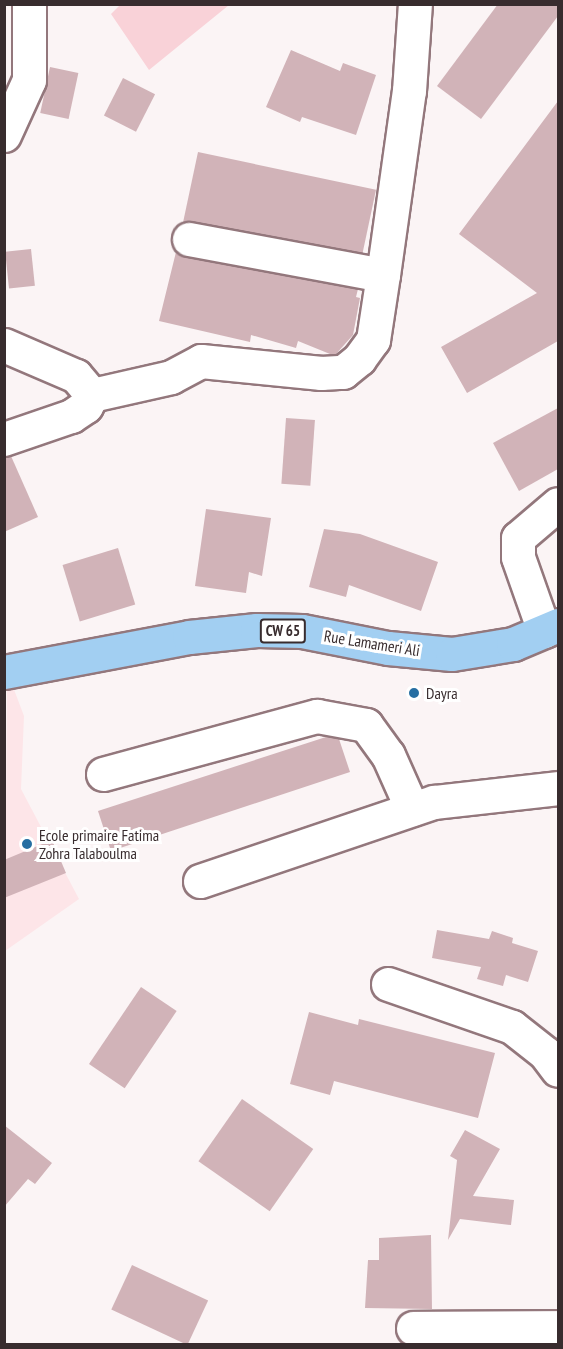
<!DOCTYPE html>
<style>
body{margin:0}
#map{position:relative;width:563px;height:1349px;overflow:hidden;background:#fbf4f5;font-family:"PT Sans Narrow",sans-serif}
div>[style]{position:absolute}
.built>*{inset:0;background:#fde5e8}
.green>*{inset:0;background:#f9d2d8}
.building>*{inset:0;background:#d1b3b8;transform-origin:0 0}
.roads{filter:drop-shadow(2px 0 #93777c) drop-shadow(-2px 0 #93777c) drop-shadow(0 2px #93777c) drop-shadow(0 -2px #93777c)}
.minor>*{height:33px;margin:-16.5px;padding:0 16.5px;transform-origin:16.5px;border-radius:16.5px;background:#fff}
.major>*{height:33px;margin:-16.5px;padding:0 16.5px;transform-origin:16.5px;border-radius:16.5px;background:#a2cff2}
.dots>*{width:16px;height:16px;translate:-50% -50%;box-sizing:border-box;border:3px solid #fff;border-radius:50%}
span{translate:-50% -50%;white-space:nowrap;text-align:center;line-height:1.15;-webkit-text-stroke:6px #fff;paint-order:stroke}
.shield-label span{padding:2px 4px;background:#fff;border:2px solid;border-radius:4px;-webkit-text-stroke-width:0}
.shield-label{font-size:15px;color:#382c2e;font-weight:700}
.street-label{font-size:16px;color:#382c2e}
.poi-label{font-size:16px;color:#382c2e}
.left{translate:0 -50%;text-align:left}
.frame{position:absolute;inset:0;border:6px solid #382c2e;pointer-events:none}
</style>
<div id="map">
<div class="built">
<i style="clip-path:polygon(7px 671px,24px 716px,21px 789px,79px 899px,5px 951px)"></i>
</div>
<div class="green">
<i style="clip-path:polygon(120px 5px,120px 4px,229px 5px,149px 70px,111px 14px)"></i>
</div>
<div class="building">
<i style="clip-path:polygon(498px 4px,558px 4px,558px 16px,481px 119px,437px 86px)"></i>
<i style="clip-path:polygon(291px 50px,340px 71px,343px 63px,376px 75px,356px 135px,302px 117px,300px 122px,266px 107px)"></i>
<i style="left:50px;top:67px;width:29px;height:47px;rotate:12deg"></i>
<i style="left:123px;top:78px;width:36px;height:42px;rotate:27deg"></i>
<i style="clip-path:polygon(558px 101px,558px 341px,467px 393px,441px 347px,537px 293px,459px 234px)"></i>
<i style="left:198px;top:152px;width:182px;height:71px;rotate:12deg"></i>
<i style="left:31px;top:249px;width:37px;height:26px;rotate:84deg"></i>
<i style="clip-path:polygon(176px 252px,186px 257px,358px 289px,356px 297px,360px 298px,353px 335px,336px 354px,330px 354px,298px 341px,296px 348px,251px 335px,250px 342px,159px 321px)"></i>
<i style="clip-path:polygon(558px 408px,558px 469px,519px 491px,493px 443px)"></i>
<i style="left:286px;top:418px;width:29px;height:66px;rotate:4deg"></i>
<i style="clip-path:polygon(11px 456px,38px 517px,4px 532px,4px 457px)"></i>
<i style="clip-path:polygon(206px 509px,271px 518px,262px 576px,249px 572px,246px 593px,195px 586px)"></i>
<i style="clip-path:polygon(324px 529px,360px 534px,438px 562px,421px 611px,349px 585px,346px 597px,309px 587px)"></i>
<i style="left:118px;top:548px;width:59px;height:58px;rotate:73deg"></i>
<i style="clip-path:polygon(326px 737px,339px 739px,350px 772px,111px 851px,98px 811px)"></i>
<i style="clip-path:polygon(52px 840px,66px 873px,4px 898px,4px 860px)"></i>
<i style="clip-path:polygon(437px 930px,489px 939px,492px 931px,513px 938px,512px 943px,538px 951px,528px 982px,506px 975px,503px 986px,477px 979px,481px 967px,432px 958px)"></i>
<i style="left:141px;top:987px;width:43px;height:93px;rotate:34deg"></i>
<i style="clip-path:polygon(309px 1012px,358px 1025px,359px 1019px,495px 1053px,478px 1118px,334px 1081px,330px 1095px,290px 1084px)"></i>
<i style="left:242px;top:1099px;width:87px;height:76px;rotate:35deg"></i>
<i style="clip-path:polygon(4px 1125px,52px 1163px,35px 1184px,28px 1179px,4px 1207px)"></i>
<i style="clip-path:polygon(465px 1130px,500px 1149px,473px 1196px,514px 1200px,511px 1225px,460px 1219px,448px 1240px,457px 1160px,450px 1156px)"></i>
<i style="clip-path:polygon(431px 1235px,432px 1309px,365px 1308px,368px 1260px,379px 1260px,379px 1238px)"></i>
<i style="left:132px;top:1265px;width:84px;height:49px;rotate:25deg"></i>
</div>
<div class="roads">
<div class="minor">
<i style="left:4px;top:135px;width:60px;rotate:-65.6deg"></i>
<i style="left:29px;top:80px;width:76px;rotate:-90deg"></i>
<i style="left:189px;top:239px;width:197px;rotate:10.5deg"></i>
<i style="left:4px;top:345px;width:78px;rotate:23.3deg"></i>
<i style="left:76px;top:376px;width:25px;rotate:50deg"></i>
<i style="left:92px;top:395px;width:13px;rotate:119deg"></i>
<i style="left:86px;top:406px;width:18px;rotate:146deg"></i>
<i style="left:71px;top:416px;width:71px;rotate:161.1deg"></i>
<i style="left:92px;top:395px;width:81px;rotate:-12.8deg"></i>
<i style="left:171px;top:377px;width:34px;rotate:-28deg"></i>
<i style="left:201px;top:361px;width:121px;rotate:5.7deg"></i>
<i style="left:321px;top:373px;width:22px;rotate:-3deg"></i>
<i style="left:343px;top:372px;width:21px;rotate:-39deg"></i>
<i style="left:359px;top:359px;width:24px;rotate:-54deg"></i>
<i style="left:373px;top:340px;width:66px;rotate:-81.3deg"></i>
<i style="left:383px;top:275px;width:186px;rotate:-82deg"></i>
<i style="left:409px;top:91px;width:87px;rotate:-86.1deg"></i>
<i style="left:544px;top:631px;width:78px;rotate:-109.4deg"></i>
<i style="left:518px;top:557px;width:19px;rotate:-90deg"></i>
<i style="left:518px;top:538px;width:52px;rotate:-40.4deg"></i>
<i style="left:103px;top:774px;width:222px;rotate:-15.2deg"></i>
<i style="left:317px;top:716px;width:50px;rotate:10.4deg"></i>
<i style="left:366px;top:725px;width:37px;rotate:54deg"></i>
<i style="left:388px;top:755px;width:59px;rotate:66deg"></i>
<i style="left:200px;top:881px;width:247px;rotate:-18.7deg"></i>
<i style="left:434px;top:802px;width:125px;rotate:-6.4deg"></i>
<i style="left:388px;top:984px;width:131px;rotate:19.1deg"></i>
<i style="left:512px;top:1027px;width:42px;rotate:38.2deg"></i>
<i style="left:545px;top:1053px;width:21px;rotate:53deg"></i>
<i style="left:413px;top:1328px;width:145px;rotate:-0.4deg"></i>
</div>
<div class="major">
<i style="left:4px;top:672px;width:188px;rotate:-10.7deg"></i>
<i style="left:189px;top:637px;width:68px;rotate:-5.9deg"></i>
<i style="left:257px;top:630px;width:45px;rotate:1.3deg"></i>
<i style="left:302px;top:631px;width:88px;rotate:11.2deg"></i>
<i style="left:388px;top:648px;width:64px;rotate:5.4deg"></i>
<i style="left:452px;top:654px;width:62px;rotate:-9.3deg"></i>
<i style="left:513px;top:644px;width:49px;rotate:-22.9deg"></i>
</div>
</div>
<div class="dots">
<i style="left:414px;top:693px;background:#266ea2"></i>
<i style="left:27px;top:844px;background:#266ea2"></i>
</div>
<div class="shield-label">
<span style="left:283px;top:631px">CW 65</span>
</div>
<div class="street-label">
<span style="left:372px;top:643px;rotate:9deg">Rue Lamameri Ali</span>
</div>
<div class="poi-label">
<span class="left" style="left:426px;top:693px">Dayra</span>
<span class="left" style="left:39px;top:844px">Ecole primaire Fatima<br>Zohra Talaboulma</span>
</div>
<div class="frame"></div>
</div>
